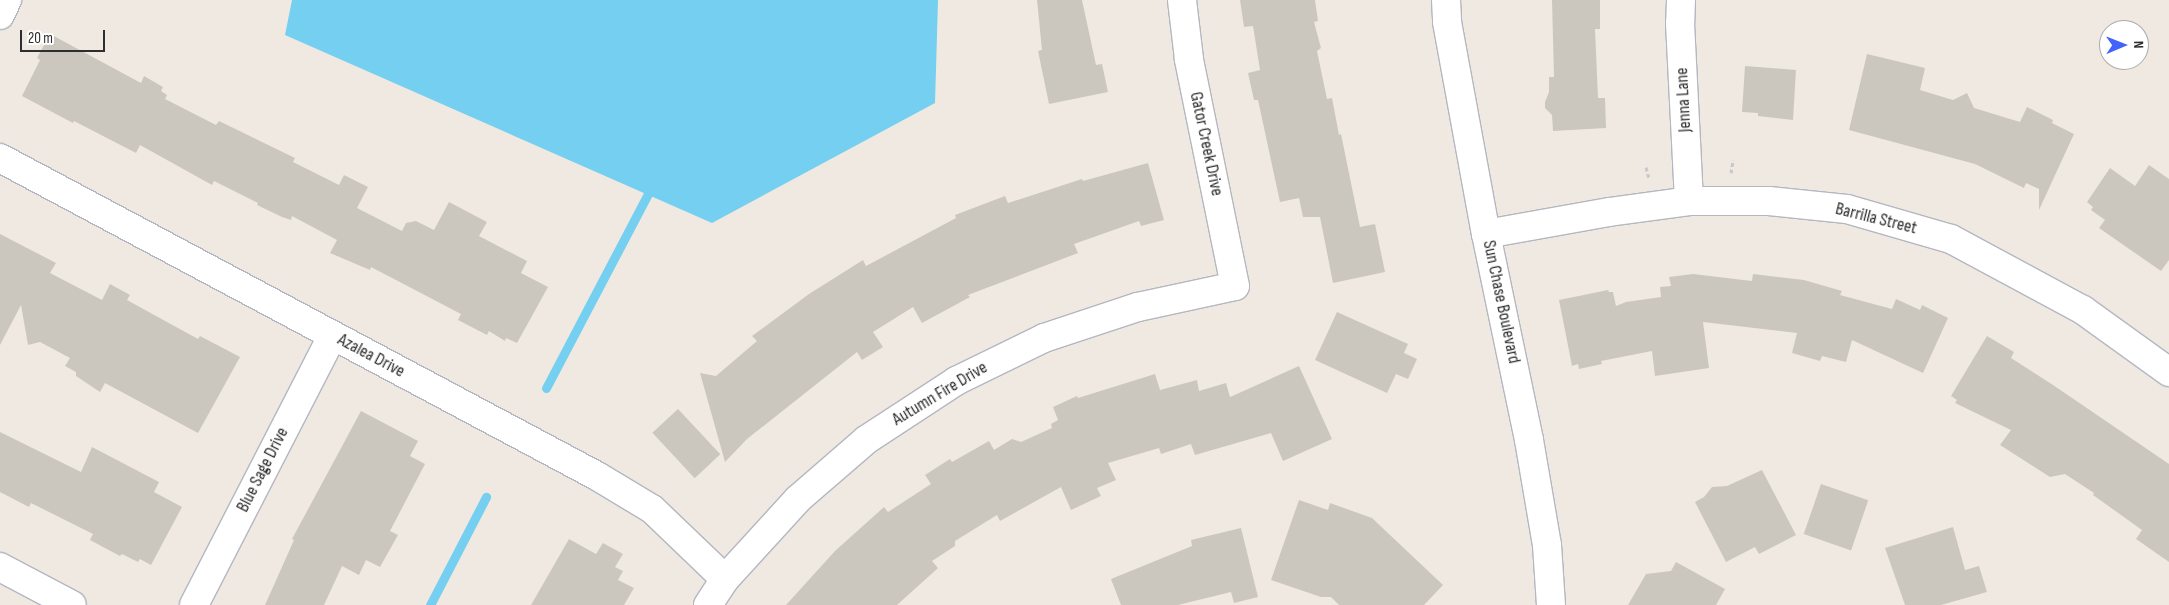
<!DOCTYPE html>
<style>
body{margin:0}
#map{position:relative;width:2169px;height:605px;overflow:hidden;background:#efe9e1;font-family:"Sofia Sans Condensed",sans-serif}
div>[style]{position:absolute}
.water>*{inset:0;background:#75cff0}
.stream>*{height:9px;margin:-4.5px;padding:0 4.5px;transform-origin:4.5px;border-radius:4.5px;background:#75cff0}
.building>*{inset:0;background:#cbc7bf;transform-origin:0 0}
.path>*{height:3px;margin-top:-1.5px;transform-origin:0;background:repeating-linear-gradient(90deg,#c9c9c9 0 4px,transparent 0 6.5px)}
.roads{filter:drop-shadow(1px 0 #b4b7c1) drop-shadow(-1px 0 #b4b7c1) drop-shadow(0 1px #b4b7c1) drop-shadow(0 -1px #b4b7c1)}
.minor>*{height:28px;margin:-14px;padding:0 14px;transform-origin:14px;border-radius:14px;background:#fff}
span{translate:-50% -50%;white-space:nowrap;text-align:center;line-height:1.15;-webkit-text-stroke:4.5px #fff;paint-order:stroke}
.street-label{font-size:18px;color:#2e2e2e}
.north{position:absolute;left:2099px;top:20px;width:50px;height:50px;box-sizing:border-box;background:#fff;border:1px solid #ababab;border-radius:50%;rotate:89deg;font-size:14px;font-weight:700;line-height:20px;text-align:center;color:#2e2e2e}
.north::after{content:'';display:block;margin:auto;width:18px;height:22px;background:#4264fb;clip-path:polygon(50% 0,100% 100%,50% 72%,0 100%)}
.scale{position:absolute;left:20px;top:30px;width:85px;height:22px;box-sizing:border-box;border:2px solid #2e2e2e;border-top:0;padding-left:6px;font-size:15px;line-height:18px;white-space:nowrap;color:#2e2e2e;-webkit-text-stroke:4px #fff;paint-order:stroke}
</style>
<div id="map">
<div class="water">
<i style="clip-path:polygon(292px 0,938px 0,935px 103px,712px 223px,285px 35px)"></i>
</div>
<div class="stream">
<i style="left:546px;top:388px;width:228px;rotate:-62.3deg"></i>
<i style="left:430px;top:605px;width:122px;rotate:-62.6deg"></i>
</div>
<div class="building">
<i style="clip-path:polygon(1037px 0,1082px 0,1096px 65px,1102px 64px,1108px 92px,1049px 104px,1038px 51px,1042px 50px)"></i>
<i style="clip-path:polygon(1240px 0,1315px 0,1318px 21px,1314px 22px,1321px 48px,1317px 51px,1327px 99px,1332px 98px,1339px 135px,1341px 134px,1360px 227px,1375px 224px,1385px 272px,1333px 283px,1320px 217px,1303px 217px,1299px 198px,1280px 202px,1258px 100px,1254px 100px,1248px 73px,1260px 70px,1253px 26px,1244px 27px)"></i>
<i style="clip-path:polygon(1552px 0,1600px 0,1600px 29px,1595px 29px,1598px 98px,1605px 98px,1606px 128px,1553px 131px,1552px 115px,1545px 108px,1545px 102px,1549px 92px,1549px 77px,1554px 77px)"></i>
<i style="clip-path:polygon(50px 34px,141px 83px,144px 76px,163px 87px,161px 91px,167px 95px,165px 99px,216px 125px,219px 121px,260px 141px,295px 158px,293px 162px,339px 185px,344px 175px,368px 187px,357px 208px,402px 231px,406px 223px,416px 221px,434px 230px,449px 202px,487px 222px,479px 236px,527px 261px,521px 273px,548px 287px,517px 343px,506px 338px,505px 341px,489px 331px,487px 335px,458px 320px,461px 314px,371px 267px,370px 270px,330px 253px,337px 240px,292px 216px,291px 220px,282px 217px,257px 205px,258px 203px,214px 181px,212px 185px,140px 145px,136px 153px,74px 121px,73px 123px,22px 96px,40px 60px,37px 58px)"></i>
<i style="clip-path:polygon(1867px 54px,1925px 68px,1920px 90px,1953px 100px,1967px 93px,1974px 108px,2020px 122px,2027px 107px,2053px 120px,2052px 123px,2074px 134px,2039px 210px,2039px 189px,2026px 183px,2024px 188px,1975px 164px,1849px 130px)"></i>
<i style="clip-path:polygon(1745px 66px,1796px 70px,1793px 120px,1758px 116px,1758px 113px,1742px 112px)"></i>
<i style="clip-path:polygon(1148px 163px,1164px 220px,1141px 226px,1139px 221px,1074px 244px,1078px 253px,968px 295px,970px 297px,922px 323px,913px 307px,873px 332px,883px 347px,862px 360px,857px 352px,747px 439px,725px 462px,700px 373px,716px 376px,757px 341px,752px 336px,809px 294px,863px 260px,866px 266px,956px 218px,955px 215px,1005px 196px,1008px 203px,1082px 179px,1083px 181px)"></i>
<i style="clip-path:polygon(2149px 165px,2169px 179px,2169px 260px,2161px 271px,2099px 228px,2105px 220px,2091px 210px,2093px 207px,2087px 202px,2110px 168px,2135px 186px)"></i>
<i style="clip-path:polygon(0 234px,56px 263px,50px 273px,102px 300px,110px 284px,130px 295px,127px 300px,198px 339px,200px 336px,240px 357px,198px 433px,105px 383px,100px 392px,76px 376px,76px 372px,65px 366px,70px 358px,40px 342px,28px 345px,21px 305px,0 345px)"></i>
<i style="clip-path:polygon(1693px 274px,1752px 281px,1753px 274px,1804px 280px,1842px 291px,1840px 295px,1892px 309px,1896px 299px,1920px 310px,1922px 305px,1948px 318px,1923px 373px,1852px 340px,1846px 362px,1822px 356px,1820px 361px,1792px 353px,1797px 333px,1703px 322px,1709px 368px,1655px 376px,1652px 351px,1601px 361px,1602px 364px,1579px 369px,1578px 364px,1572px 366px,1559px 300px,1608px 290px,1609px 292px,1613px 292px,1616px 306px,1626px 302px,1661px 297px,1660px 287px,1671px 286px,1669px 277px)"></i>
<i style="clip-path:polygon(1337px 312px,1408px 344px,1404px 353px,1417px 359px,1408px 379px,1396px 374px,1387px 393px,1315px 360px)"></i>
<i style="clip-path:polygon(1987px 336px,2014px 352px,2011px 358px,2053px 385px,2169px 464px,2169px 562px,2136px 539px,2142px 530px,2093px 495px,2094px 493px,2065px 474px,2050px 477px,2000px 445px,2011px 430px,1955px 403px,1957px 400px,1951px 396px)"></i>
<i style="clip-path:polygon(1299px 366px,1332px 439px,1283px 461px,1271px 433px,1195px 455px,1191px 444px,1161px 454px,1159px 448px,1108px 463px,1116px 480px,1097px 488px,1101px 496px,1071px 510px,1061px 487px,1000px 521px,997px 515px,955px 541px,955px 546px,932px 561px,938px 568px,897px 605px,786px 605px,835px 551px,884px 507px,888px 512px,931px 484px,925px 475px,950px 459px,952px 462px,989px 441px,994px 450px,1012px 439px,1021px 442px,1052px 428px,1051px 424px,1058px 420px,1053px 407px,1077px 396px,1078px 398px,1155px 374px,1160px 390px,1197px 380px,1199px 391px,1226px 383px,1230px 397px)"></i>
<i style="left:678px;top:409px;width:62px;height:35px;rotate:47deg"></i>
<i style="clip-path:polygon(361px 411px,418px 441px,410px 456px,425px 464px,390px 531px,398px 535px,380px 567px,366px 560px,359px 575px,342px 566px,324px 605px,265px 605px,294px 540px,292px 539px)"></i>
<i style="clip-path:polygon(0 432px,81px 472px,92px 447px,159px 482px,154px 492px,182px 507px,151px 565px,140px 559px,138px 562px,122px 554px,120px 556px,90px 540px,93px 534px,31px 503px,29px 507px,0 492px)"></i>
<i style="clip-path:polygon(1762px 470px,1796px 535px,1759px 554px,1755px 547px,1726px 562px,1695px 502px,1704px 497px,1712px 487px,1727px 486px)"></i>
<i style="left:1821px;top:484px;width:50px;height:53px;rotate:19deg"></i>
<i style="clip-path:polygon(1299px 500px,1328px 510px,1330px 503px,1372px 518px,1443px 585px,1424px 605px,1339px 605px,1331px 597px,1321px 597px,1271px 580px)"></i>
<i style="clip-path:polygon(1953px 527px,1965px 570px,1979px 566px,1987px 592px,1941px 605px,1905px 605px,1885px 548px)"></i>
<i style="clip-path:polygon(1241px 528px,1258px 597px,1234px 603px,1231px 592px,1178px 605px,1121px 605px,1111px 579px,1192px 546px,1191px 540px)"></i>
<i style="clip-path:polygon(569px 539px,596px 554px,603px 543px,623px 554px,615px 567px,623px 571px,618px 580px,634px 588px,624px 605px,531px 605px)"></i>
<i style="clip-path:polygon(1676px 562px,1725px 589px,1716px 605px,1628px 605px,1646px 574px,1671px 571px)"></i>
</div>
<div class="path">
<i style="left:1646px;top:167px;width:11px;rotate:75deg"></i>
<i style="left:1731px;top:173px;width:13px;rotate:-81deg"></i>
</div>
<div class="roads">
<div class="minor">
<i style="left:1446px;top:0;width:22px;rotate:87deg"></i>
<i style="left:1447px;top:22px;width:216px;rotate:79.6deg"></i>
<i style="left:1486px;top:234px;width:210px;rotate:78.2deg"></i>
<i style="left:1529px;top:440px;width:107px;rotate:80.3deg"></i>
<i style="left:1547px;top:545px;width:60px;rotate:86.2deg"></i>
<i style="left:1681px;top:0;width:23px;rotate:92deg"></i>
<i style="left:1680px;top:23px;width:178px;rotate:87.1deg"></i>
<i style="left:0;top:15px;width:17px;rotate:-65deg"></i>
<i style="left:0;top:158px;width:676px;rotate:28.04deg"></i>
<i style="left:597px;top:476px;width:64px;rotate:31deg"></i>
<i style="left:652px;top:509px;width:101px;rotate:43.8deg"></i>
<i style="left:1486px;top:234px;width:125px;rotate:-10.1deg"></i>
<i style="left:1609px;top:212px;width:81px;rotate:-7.8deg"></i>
<i style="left:1689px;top:201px;width:80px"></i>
<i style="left:1769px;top:201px;width:78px;rotate:5.9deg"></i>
<i style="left:1847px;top:209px;width:108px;rotate:16.1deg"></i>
<i style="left:1951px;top:239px;width:150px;rotate:28.3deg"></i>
<i style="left:2083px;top:310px;width:106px;rotate:35.8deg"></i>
<i style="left:0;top:567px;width:81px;rotate:27.8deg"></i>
<i style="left:194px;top:605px;width:302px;rotate:-62.8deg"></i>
<i style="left:708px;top:605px;width:31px;rotate:-57deg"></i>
<i style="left:725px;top:579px;width:108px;rotate:-47.6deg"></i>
<i style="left:798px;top:499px;width:90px;rotate:-40.9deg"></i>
<i style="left:866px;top:440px;width:108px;rotate:-33.2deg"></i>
<i style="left:956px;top:381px;width:98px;rotate:-26deg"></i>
<i style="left:1044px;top:338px;width:99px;rotate:-18.3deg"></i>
<i style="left:1138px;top:307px;width:99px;rotate:-12.2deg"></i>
<i style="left:1235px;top:286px;width:232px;rotate:-101.5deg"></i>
<i style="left:1189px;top:59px;width:59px;rotate:-96.8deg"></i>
</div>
</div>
<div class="street-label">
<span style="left:1684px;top:100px;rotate:-93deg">Jenna Lane</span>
<span style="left:1206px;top:144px;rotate:78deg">Gator Creek Drive</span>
<span style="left:1876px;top:219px;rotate:14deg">Barrilla Street</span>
<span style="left:1501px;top:302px;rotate:78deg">Sun Chase Boulevard</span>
<span style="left:371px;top:356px;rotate:28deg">Azalea Drive</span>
<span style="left:940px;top:394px;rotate:-31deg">Autumn Fire Drive</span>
<span style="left:263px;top:470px;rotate:-63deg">Blue Sage Drive</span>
</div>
<div class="north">N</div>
<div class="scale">20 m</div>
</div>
